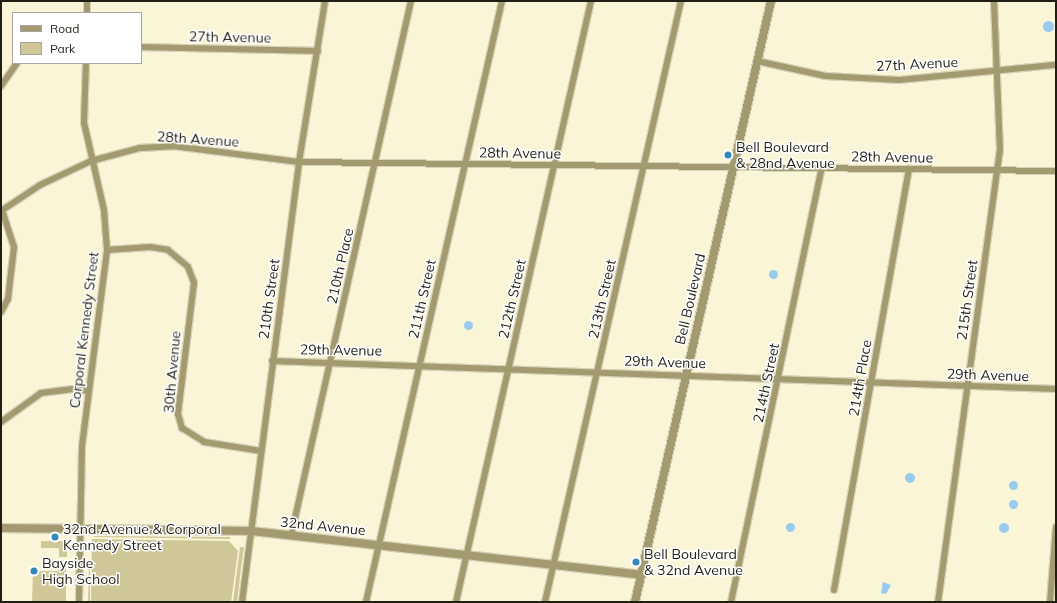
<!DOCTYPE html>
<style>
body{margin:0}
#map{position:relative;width:1057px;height:603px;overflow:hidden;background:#fbf5d8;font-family:Mulish,sans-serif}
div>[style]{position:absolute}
.green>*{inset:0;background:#d0c798}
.water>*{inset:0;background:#99cbee}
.round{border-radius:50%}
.roads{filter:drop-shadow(1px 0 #d8d3b9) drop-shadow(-1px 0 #d8d3b9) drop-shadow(0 1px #d8d3b9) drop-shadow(0 -1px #d8d3b9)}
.minor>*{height:6px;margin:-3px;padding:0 3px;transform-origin:3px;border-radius:3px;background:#a39a70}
.tertiary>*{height:8px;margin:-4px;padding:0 4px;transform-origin:4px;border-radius:4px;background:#a39a70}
.dots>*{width:11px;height:11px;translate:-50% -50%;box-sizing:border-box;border:2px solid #fff;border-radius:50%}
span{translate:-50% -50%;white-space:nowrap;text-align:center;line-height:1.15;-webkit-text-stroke:3px #fff;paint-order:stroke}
.street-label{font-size:14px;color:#211f14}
.poi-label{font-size:14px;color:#211f14}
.left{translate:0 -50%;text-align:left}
.frame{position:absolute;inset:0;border:2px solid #211f14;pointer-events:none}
.legend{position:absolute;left:12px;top:12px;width:130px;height:52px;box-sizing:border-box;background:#fff;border:1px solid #a6a5a1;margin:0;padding:5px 7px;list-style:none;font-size:12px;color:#211f14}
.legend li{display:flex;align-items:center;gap:8px;height:20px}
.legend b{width:20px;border:1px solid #a6a5a1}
</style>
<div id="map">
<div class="green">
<i style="clip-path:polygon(94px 536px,230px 537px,230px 539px,94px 537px)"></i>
<i style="clip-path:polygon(92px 539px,229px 541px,238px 551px,231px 602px,91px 602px)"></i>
<i style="clip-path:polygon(41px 541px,67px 541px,67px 557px,59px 557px,59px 548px,41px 548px)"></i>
<i style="clip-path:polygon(240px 547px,244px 547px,241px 568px,237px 602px,233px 602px)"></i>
<i style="clip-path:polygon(59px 562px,66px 562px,66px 602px,32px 602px,33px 571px,58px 571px)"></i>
<i style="clip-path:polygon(89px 565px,90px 565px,90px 602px,88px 602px)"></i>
</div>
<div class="water">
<i class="round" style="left:1042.5px;top:20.5px;width:11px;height:11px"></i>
<i class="round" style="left:768.5px;top:269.5px;width:9px;height:9px"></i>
<i class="round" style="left:463.5px;top:320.5px;width:9px;height:9px"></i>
<i class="round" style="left:905px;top:473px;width:10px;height:10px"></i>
<i class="round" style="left:1008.5px;top:480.5px;width:9px;height:9px"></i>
<i class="round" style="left:1008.5px;top:499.5px;width:9px;height:9px"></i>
<i class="round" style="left:785.5px;top:522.5px;width:9px;height:9px"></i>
<i class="round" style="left:999px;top:523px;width:10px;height:10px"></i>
<i style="clip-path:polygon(883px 582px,891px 585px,886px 594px,881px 593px)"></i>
</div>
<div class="roads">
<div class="minor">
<i style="left:87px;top:13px;width:12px;rotate:-90deg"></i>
<i style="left:141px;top:47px;width:177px;rotate:1.3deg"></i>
<i style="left:757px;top:61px;width:70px;rotate:12.4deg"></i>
<i style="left:825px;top:76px;width:74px;rotate:3.1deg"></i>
<i style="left:899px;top:80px;width:158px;rotate:-5.5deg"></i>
<i style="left:1px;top:86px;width:28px;rotate:-55deg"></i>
<i style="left:1px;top:211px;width:47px;rotate:-33.7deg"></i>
<i style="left:40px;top:185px;width:56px;rotate:-25.2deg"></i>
<i style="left:91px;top:161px;width:51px;rotate:-14.9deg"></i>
<i style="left:140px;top:148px;width:33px;rotate:-3deg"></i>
<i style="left:173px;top:146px;width:127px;rotate:7.2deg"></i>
<i style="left:299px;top:162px;width:757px;rotate:0.68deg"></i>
<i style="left:107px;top:250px;width:43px;rotate:-4deg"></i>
<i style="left:150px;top:247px;width:18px;rotate:9deg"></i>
<i style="left:168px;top:250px;width:26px;rotate:40deg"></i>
<i style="left:188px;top:267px;width:17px;rotate:69deg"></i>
<i style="left:194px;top:283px;width:132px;rotate:97deg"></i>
<i style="left:178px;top:414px;width:15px;rotate:74deg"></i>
<i style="left:182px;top:428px;width:26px;rotate:32deg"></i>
<i style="left:204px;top:442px;width:58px;rotate:9deg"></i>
<i style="left:1px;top:312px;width:15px;rotate:-62deg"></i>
<i style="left:8px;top:299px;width:52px;rotate:-83.4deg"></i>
<i style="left:14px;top:247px;width:38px;rotate:-108deg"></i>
<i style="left:272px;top:361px;width:784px;rotate:2.05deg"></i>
<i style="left:1px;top:422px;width:49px;rotate:-35.9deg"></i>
<i style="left:41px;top:393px;width:32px;rotate:-7deg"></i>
<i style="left:73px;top:389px;width:16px;rotate:7deg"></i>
<i style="left:291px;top:536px;width:548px;rotate:-77.36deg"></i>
<i style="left:834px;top:590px;width:428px;rotate:-79.9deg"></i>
<i style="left:79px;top:602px;width:156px;rotate:-88.9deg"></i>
<i style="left:82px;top:446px;width:198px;rotate:-82.7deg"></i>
<i style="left:107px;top:250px;width:40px;rotate:-94.3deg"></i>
<i style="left:104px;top:210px;width:89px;rotate:-102.9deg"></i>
<i style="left:84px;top:123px;width:60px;rotate:-88.1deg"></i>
<i style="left:242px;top:602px;width:444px;rotate:-82.6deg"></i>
<i style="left:299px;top:162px;width:163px;rotate:-80.8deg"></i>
<i style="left:366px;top:602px;width:616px;rotate:-77.25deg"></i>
<i style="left:456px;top:602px;width:616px;rotate:-77.34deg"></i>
<i style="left:545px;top:602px;width:616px;rotate:-77.25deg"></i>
<i style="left:731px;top:602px;width:443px;rotate:-78.2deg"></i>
<i style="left:938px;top:602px;width:455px;rotate:-82.2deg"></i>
<i style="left:1000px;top:151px;width:150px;rotate:-92.3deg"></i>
<i style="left:1050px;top:602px;width:75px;rotate:-85.4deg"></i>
</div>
<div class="tertiary">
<i style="left:1px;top:528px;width:250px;rotate:0.7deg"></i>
<i style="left:251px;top:531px;width:393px;rotate:6.4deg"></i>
<i style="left:635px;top:602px;width:616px;rotate:-77.25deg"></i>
</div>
</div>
<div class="dots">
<i style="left:728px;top:155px;background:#3688b9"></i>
<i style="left:55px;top:537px;background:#3688b9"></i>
<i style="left:636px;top:562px;background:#3688b9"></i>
<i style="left:34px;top:571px;background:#3688b9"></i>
</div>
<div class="street-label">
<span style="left:230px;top:37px;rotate:1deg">27th Avenue</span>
<span style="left:917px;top:64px;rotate:-3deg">27th Avenue</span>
<span style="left:198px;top:139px;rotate:4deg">28th Avenue</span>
<span style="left:520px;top:153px;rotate:1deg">28th Avenue</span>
<span style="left:892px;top:157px;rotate:1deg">28th Avenue</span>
<span style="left:340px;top:266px;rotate:-77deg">210th Place</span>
<span style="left:269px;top:299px;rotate:-82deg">210th Street</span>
<span style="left:422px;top:299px;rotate:-77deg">211th Street</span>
<span style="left:512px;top:299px;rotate:-77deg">212th Street</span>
<span style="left:602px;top:299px;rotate:-77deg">213th Street</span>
<span style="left:690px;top:299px;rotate:-77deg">Bell Boulevard</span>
<span style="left:967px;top:300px;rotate:-82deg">215th Street</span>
<span style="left:84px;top:330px;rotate:-83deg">Corporal Kennedy Street</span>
<span style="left:341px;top:350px;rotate:1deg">29th Avenue</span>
<span style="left:665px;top:362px;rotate:2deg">29th Avenue</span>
<span style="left:172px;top:372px;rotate:-85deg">30th Avenue</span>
<span style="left:988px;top:375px;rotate:2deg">29th Avenue</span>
<span style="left:860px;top:378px;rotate:-80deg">214th Place</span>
<span style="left:766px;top:383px;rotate:-78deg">214th Street</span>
<span style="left:323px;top:526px;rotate:6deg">32nd Avenue</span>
</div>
<div class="poi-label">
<span class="left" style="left:736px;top:155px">Bell Boulevard<br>&amp; 28nd Avenue</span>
<span class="left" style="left:63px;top:537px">32nd Avenue &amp; Corporal<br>Kennedy Street</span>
<span class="left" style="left:644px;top:562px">Bell Boulevard<br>&amp; 32nd Avenue</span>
<span class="left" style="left:42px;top:571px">Bayside<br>High School</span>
</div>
<div class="frame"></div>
<ul class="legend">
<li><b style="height:5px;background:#a39a70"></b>Road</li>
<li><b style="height:11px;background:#d0c798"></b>Park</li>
</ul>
</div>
